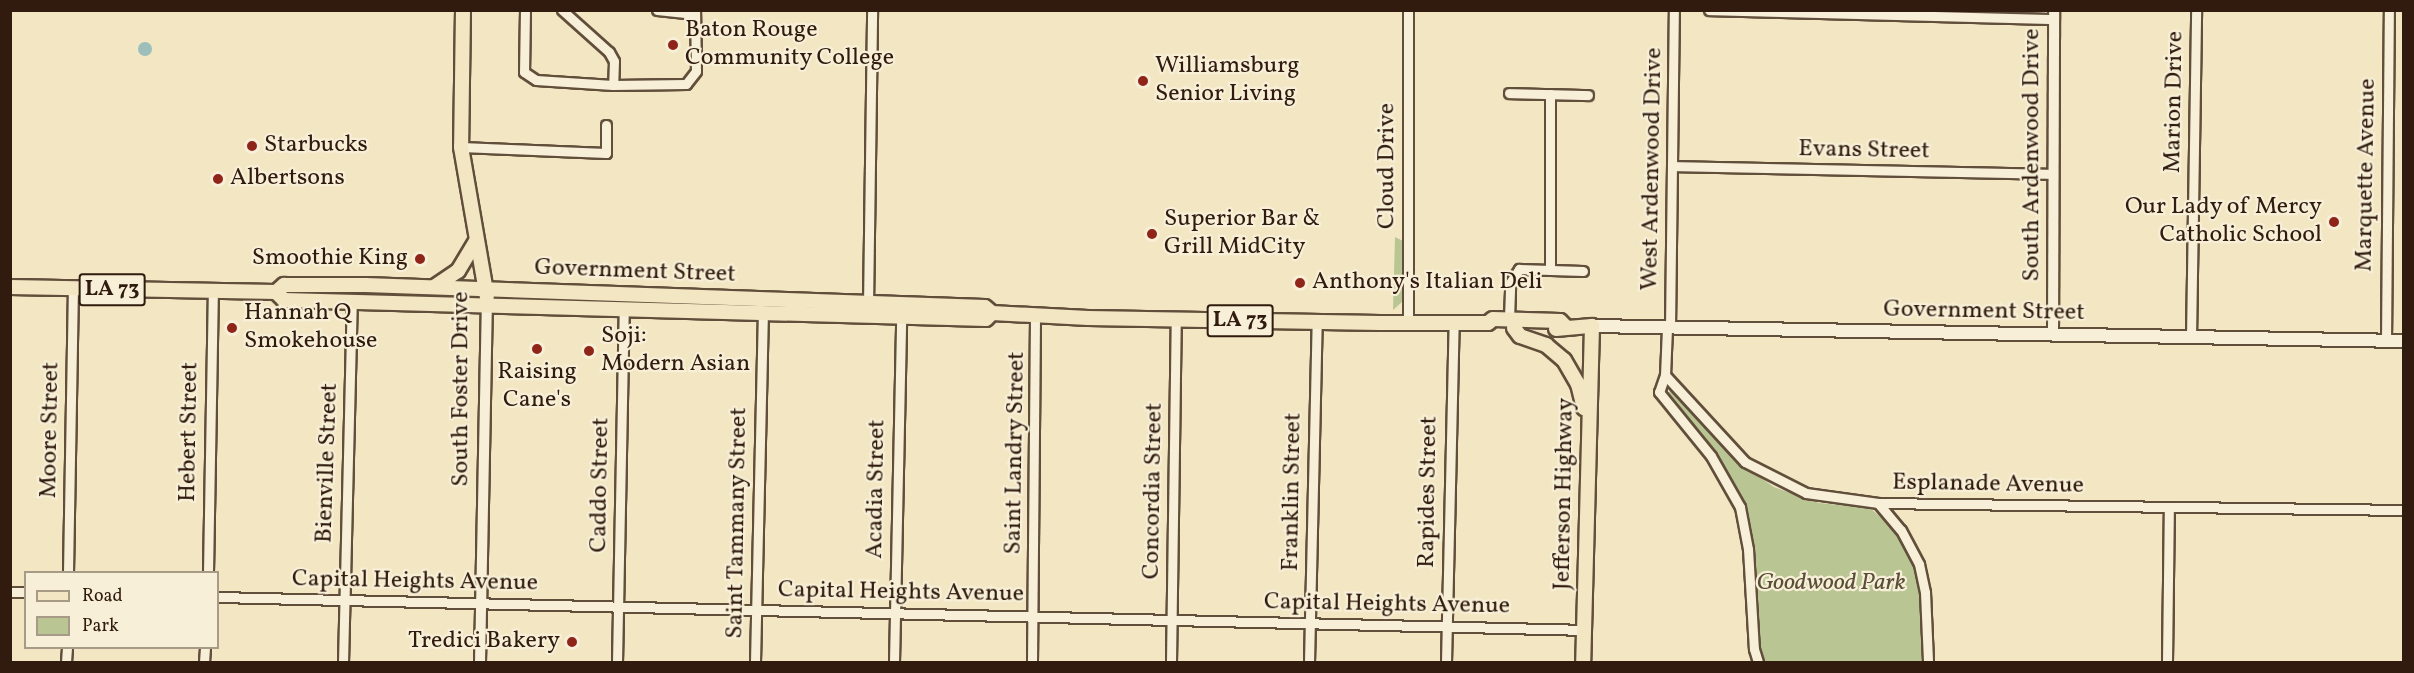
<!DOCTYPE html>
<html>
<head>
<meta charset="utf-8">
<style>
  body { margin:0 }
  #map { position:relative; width:2414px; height:673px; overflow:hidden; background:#f3e6c2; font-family:Vollkorn,serif }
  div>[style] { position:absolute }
  .green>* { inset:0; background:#bac594 }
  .water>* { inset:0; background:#9dbeba }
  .round { border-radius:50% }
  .roads { filter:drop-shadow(2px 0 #614e3b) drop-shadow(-2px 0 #614e3b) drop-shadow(0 2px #614e3b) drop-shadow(0 -2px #614e3b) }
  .minor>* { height:9px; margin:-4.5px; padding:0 4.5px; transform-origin:4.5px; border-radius:4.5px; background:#f7efd7 }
  .tertiary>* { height:10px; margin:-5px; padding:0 5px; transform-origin:5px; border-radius:5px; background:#f7efd7 }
  .secondary>* { height:12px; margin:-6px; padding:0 6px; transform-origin:6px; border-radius:6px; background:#f7efd7 }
  .primary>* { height:14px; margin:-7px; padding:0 7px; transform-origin:7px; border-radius:7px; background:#f3e6c2 }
  .dots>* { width:16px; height:16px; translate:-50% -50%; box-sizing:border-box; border:3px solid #f7efd7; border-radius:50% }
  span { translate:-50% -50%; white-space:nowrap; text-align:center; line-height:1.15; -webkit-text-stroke:4.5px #f7efd7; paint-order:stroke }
  .shield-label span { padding:2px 4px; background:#f7efd7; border:2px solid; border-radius:4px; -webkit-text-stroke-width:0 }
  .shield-label { font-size:22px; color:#301b0e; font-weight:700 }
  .poi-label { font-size:24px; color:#301b0e }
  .left { translate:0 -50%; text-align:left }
  .right { translate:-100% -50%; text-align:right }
  .street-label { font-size:24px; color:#301b0e }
  .park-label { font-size:24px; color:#594e36; font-style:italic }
  .frame { position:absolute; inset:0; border:12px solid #301b0e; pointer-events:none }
  .legend { position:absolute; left:24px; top:571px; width:195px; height:78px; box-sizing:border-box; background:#f7efd7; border:2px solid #a79a87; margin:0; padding:8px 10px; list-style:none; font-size:18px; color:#301b0e }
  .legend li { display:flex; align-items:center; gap:12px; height:30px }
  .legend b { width:30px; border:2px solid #a79a87 }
</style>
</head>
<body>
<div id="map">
  <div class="green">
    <div style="clip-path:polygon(1395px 237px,1403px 241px,1402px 302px,1393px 310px)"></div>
    <div style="clip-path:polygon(1672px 390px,1732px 458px,1774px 487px,1819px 503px,1870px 508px,1898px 532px,1913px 557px,1921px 591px,1924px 662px,1762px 662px,1745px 515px,1711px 452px,1666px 394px)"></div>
  </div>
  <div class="water">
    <div class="round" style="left:138px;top:42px;width:14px;height:14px"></div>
  </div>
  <div class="roads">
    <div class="minor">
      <div style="left:525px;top:10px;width:62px;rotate:90.9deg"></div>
      <div style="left:524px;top:72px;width:14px;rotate:34deg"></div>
      <div style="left:536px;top:80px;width:77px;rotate:3.7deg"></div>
      <div style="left:613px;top:85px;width:73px;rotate:-0.8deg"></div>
      <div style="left:686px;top:84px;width:16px;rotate:-52deg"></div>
      <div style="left:696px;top:71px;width:61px;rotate:-90.9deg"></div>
      <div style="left:562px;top:10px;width:63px;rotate:41.8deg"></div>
      <div style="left:609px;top:52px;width:10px;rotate:61deg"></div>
      <div style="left:614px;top:61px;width:24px;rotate:92deg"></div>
      <div style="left:657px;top:10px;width:38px;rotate:6deg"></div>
      <div style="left:1709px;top:10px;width:345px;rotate:1.5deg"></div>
      <div style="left:1509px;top:93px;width:79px;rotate:1.5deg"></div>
      <div style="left:461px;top:147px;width:145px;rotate:2.4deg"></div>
      <div style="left:606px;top:153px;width:28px;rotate:-90deg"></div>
      <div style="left:1673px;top:166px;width:380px;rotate:1.2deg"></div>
      <div style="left:1550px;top:270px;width:176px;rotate:-90deg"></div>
      <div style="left:868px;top:306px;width:296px;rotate:-89.2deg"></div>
      <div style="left:1509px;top:319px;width:36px;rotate:-88deg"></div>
      <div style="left:1510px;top:283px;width:17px;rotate:-57deg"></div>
      <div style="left:1519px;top:269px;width:64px;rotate:1.8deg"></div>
      <div style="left:1408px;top:321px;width:311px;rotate:-90deg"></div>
      <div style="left:1667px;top:328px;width:47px;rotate:92.4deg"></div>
      <div style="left:1665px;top:375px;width:118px;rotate:47.4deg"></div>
      <div style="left:1745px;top:462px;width:68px;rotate:26.9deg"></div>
      <div style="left:1806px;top:493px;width:73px;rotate:7.9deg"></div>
      <div style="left:1878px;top:503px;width:526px;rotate:0.76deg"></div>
      <div style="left:1670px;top:328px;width:318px;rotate:-89.3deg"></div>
      <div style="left:2191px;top:338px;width:328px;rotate:-89.1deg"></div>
      <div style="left:2386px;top:341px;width:331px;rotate:-89.5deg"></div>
      <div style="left:1665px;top:375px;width:18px;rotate:109deg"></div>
      <div style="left:1659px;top:392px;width:82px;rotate:50.9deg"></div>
      <div style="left:1711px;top:456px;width:59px;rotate:60.4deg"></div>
      <div style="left:1740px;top:507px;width:43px;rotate:79.2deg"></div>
      <div style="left:1748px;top:549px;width:100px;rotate:86.6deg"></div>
      <div style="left:1754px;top:649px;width:14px;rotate:73deg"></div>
      <div style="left:1878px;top:503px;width:35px;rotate:50deg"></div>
      <div style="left:1901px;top:530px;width:38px;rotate:62deg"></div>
      <div style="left:1919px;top:564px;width:29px;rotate:78deg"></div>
      <div style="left:1925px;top:592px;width:70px;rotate:87.5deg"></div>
      <div style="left:68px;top:572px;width:283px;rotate:-89deg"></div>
      <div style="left:208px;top:572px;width:280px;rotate:-89deg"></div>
      <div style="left:10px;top:592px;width:16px"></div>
      <div style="left:218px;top:597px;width:1366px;rotate:1.38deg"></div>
      <div style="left:66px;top:662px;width:14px;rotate:-86deg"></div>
      <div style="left:204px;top:662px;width:14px;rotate:-86deg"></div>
      <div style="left:343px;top:662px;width:360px;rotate:-88.6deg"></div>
      <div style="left:617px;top:662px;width:353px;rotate:-88.9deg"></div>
      <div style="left:755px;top:662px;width:350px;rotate:-88.7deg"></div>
      <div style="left:894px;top:662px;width:346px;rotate:-88.8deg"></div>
      <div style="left:1032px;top:662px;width:346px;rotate:-89.5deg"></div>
      <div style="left:1171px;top:662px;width:343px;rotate:-89.2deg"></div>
      <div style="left:1309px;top:662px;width:340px;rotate:-88.7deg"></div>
      <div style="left:1446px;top:662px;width:340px;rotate:-88.7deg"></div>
      <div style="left:2167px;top:662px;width:155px;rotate:-89.3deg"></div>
    </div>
    <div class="tertiary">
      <div style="left:2053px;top:335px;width:325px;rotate:-89.8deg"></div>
      <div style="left:480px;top:662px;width:357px;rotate:-88.9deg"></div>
    </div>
    <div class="secondary">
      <div style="left:1592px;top:326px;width:812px;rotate:1.06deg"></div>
    </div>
    <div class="primary">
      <div style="left:463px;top:10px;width:137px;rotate:90.8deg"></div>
      <div style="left:461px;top:147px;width:152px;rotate:80.2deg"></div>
      <div style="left:10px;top:287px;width:266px;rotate:1.1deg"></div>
      <div style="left:276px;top:292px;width:11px;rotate:-41deg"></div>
      <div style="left:284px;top:285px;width:81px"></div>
      <div style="left:365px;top:285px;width:620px;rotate:2.03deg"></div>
      <div style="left:985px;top:307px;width:9px;rotate:41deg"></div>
      <div style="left:992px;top:313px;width:96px;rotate:3deg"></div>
      <div style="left:1088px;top:318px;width:292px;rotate:1deg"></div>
      <div style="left:1380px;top:323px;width:108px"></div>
      <div style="left:1488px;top:323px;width:6px;rotate:-39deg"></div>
      <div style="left:1493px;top:319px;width:67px;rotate:1.7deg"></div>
      <div style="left:1560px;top:321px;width:7px;rotate:45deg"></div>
      <div style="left:434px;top:287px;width:29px;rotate:-34deg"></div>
      <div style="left:458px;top:271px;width:35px;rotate:-59deg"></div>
      <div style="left:276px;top:292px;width:11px;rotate:45deg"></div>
      <div style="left:284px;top:300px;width:702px;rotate:1.55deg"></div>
      <div style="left:986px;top:319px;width:8px;rotate:-45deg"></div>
      <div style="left:1514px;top:328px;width:10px;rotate:53deg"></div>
      <div style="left:1520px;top:336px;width:28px;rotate:19deg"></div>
      <div style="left:1546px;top:345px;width:23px;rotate:40deg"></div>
      <div style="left:1564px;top:360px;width:28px;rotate:60deg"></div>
      <div style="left:1578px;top:384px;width:25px;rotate:76deg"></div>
      <div style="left:1556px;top:329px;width:36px;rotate:-5deg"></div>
      <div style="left:1592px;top:326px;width:336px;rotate:91.5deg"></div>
    </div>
  </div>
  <div class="dots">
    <div style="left:673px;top:45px;background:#8f2418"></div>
    <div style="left:1143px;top:81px;background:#8f2418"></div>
    <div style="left:252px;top:146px;background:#8f2418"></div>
    <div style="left:218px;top:179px;background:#8f2418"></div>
    <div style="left:2334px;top:222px;background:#8f2418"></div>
    <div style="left:1152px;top:234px;background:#8f2418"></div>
    <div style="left:420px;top:259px;background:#8f2418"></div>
    <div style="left:1300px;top:283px;background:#8f2418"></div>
    <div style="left:232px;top:328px;background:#8f2418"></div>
    <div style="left:537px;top:349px;background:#8f2418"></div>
    <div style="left:589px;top:351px;background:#8f2418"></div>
    <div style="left:572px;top:642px;background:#8f2418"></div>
  </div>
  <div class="shield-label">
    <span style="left:112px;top:290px">LA 73</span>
    <span style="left:1240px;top:321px">LA 73</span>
  </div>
  <div class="poi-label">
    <span class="left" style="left:685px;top:45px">Baton Rouge<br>Community College</span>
    <span class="left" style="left:1155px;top:81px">Williamsburg<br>Senior Living</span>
    <span class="left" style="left:264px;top:146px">Starbucks</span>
    <span class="left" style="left:230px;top:179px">Albertsons</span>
    <span class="right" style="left:2322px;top:222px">Our Lady of Mercy<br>Catholic School</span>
    <span class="left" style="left:1164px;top:234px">Superior Bar &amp;<br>Grill MidCity</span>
    <span class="right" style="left:408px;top:259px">Smoothie King</span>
    <span class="left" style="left:1312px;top:283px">Anthony's Italian Deli</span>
    <span class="left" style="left:244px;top:328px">Hannah Q<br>Smokehouse</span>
    <span class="left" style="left:601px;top:351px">Soji:<br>Modern Asian</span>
    <span style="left:537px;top:387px">Raising<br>Cane's</span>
    <span class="right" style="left:560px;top:642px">Tredici Bakery</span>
  </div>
  <div class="street-label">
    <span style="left:2175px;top:102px;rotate:-89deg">Marion Drive</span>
    <span style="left:1864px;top:151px;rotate:1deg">Evans Street</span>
    <span style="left:2033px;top:155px;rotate:-90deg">South Ardenwood Drive</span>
    <span style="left:1388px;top:166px;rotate:-90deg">Cloud Drive</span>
    <span style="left:1653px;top:169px;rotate:-89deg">West Ardenwood Drive</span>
    <span style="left:2367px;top:175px;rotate:-89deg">Marquette Avenue</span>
    <span style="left:635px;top:272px;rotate:2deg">Government Street</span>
    <span style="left:1984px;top:312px;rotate:1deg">Government Street</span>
    <span style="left:462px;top:389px;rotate:-90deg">South Foster Drive</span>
    <span style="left:51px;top:430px;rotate:-89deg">Moore Street</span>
    <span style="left:190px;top:432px;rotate:-89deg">Hebert Street</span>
    <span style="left:1016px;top:453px;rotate:-89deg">Saint Landry Street</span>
    <span style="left:328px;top:463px;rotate:-88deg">Bienville Street</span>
    <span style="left:601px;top:485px;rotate:-89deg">Caddo Street</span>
    <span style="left:1988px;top:485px;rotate:1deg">Esplanade Avenue</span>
    <span style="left:877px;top:489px;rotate:-89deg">Acadia Street</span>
    <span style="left:1154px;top:491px;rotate:-89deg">Concordia Street</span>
    <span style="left:1293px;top:492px;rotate:-89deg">Franklin Street</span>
    <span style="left:1429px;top:492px;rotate:-89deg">Rapides Street</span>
    <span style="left:1565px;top:494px;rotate:-89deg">Jefferson Highway</span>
    <span style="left:738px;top:523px;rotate:-89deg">Saint Tammany Street</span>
    <span style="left:415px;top:582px;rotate:1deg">Capital Heights Avenue</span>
    <span style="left:901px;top:593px;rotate:1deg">Capital Heights Avenue</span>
    <span style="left:1387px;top:605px;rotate:1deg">Capital Heights Avenue</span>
  </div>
  <div class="park-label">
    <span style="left:1831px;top:584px">Goodwood Park</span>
  </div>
  <div class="frame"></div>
  <ul class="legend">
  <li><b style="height:8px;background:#f3e6c2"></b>Road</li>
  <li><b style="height:16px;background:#bac594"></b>Park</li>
  </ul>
</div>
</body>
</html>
